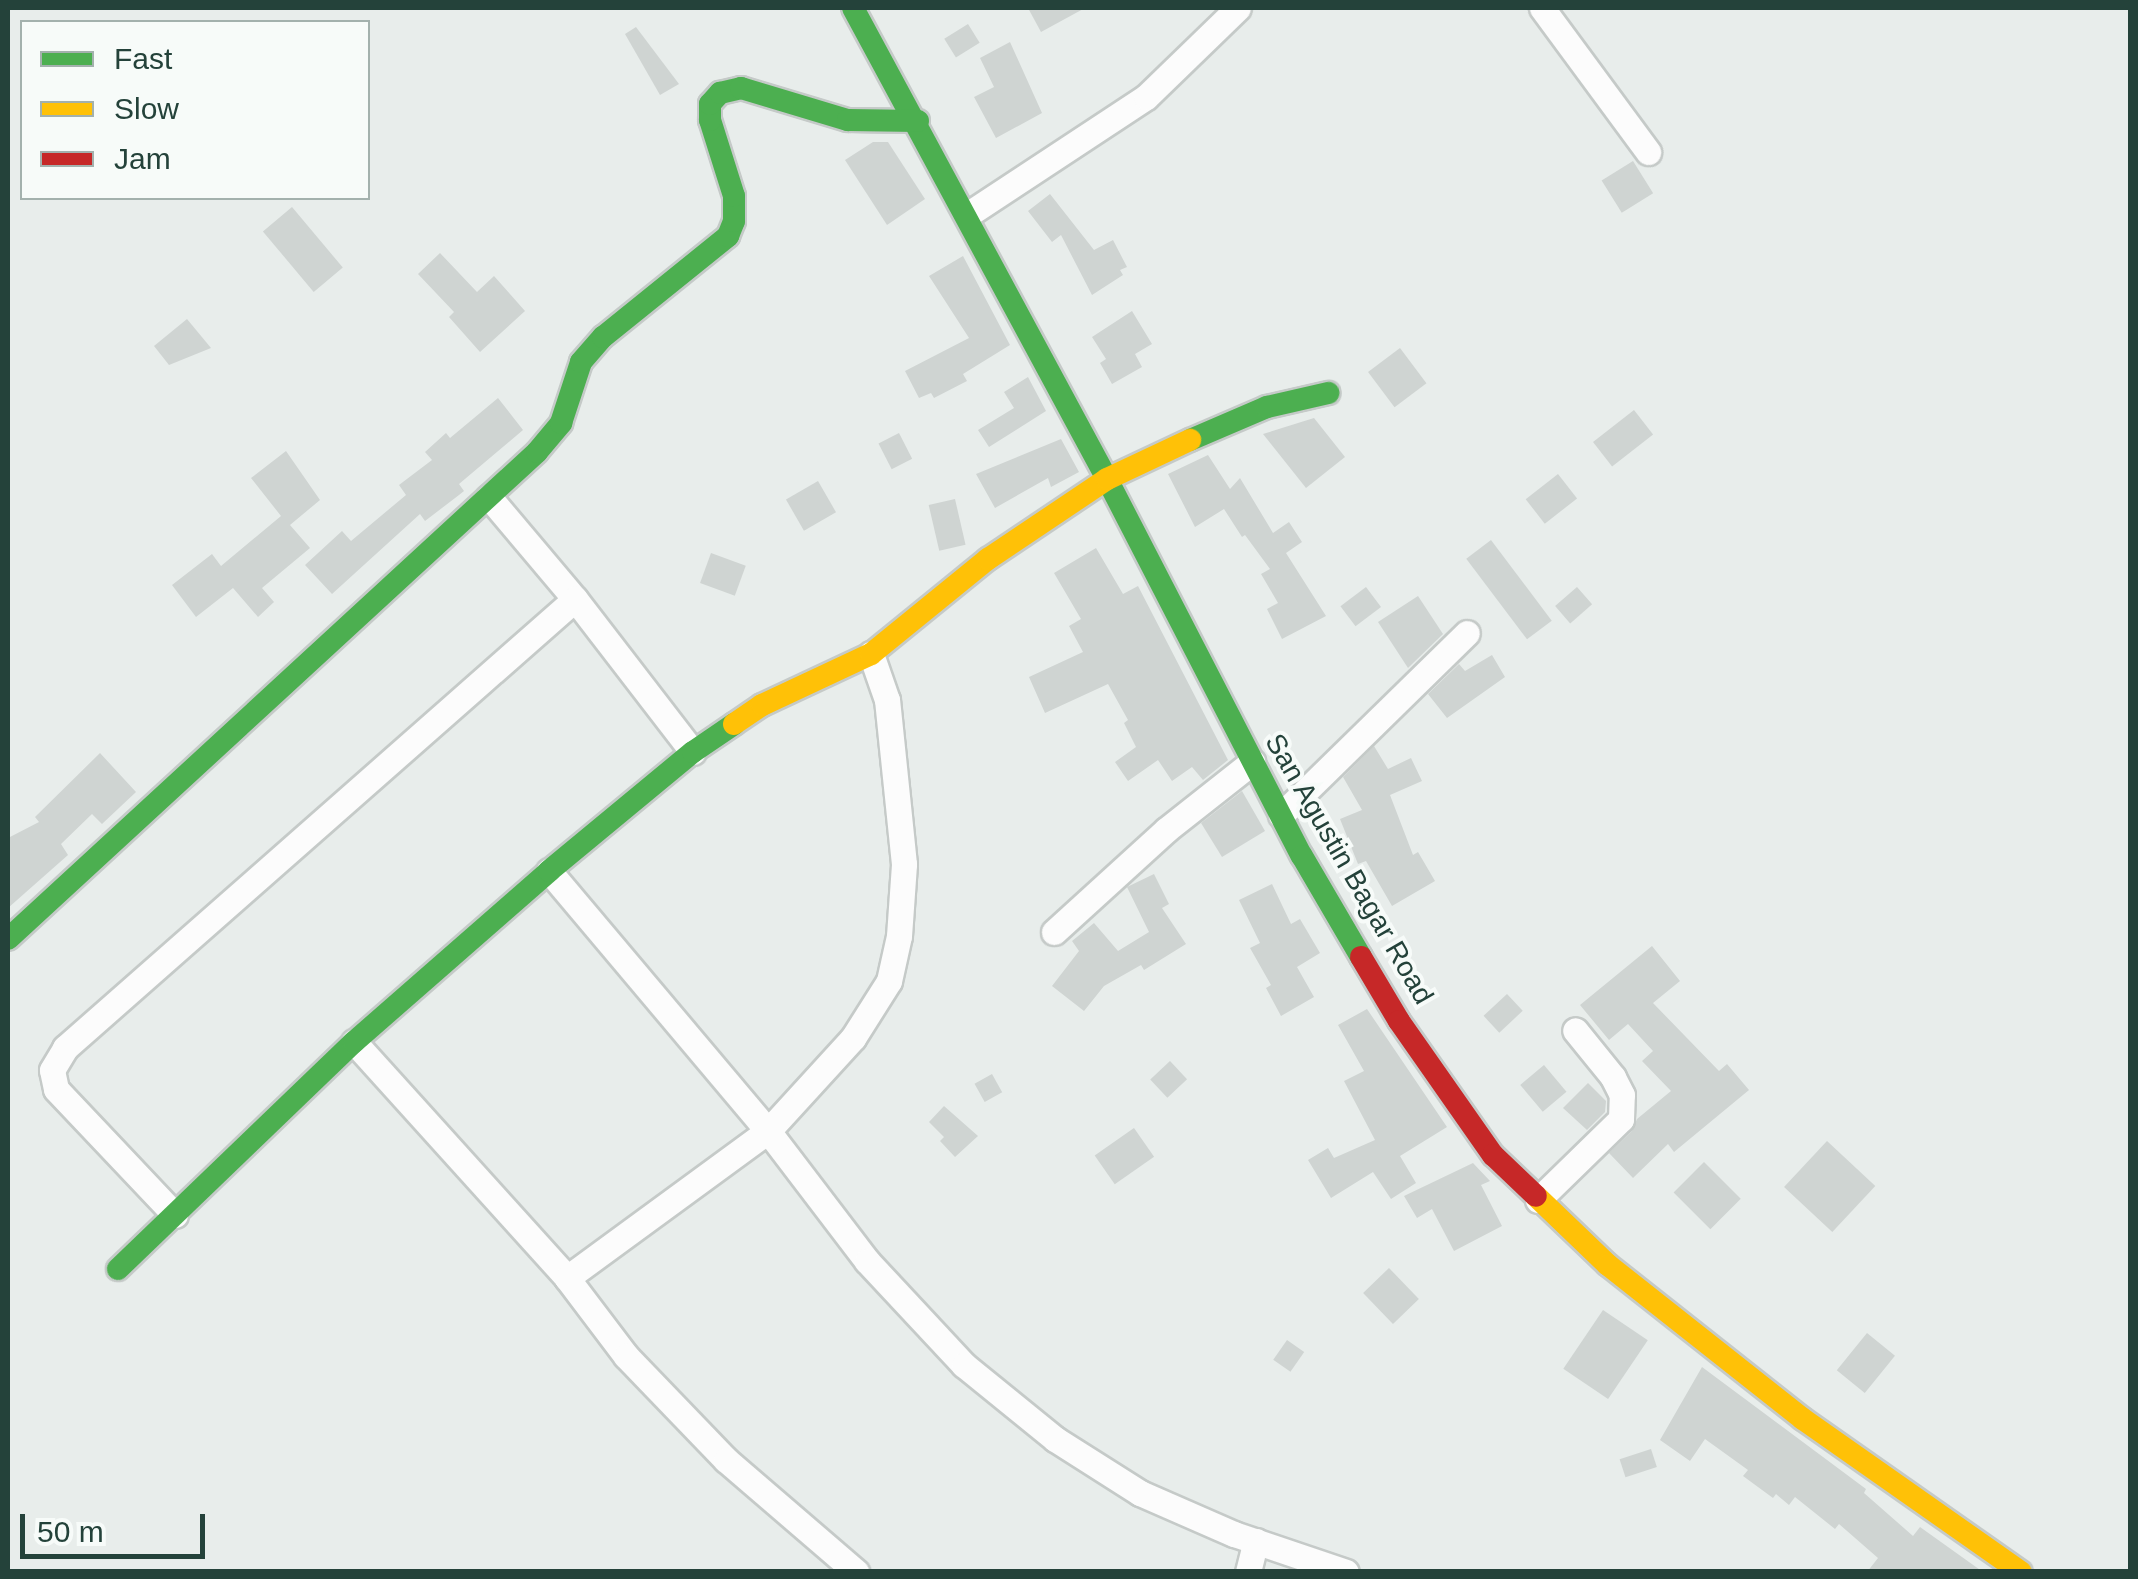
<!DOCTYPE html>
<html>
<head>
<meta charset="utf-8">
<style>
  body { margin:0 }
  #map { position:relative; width:2138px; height:1579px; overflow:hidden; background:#e8edeb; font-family:Arial,sans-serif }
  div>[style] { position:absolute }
  .building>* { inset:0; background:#cfd4d2; transform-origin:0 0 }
  .roads { filter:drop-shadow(2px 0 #c5cac8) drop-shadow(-2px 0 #c5cac8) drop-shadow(0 2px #c5cac8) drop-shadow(0 -2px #c5cac8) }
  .street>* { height:25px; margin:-12.5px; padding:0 12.5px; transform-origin:12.5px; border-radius:12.5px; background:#fcfcfc }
  .fast>* { height:22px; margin:-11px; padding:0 11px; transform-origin:11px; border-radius:11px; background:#4caf50 }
  .slow>* { height:22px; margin:-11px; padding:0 11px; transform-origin:11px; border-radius:11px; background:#ffc107 }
  .jam>* { height:22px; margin:-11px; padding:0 11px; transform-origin:11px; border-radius:11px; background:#c62828 }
  span { translate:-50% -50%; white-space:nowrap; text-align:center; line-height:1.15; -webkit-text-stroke:8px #f7fbf9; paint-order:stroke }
  .street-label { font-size:28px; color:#24423a }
  .frame { position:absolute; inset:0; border:10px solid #24423a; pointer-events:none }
  .legend { position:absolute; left:20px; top:20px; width:350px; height:180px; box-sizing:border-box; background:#f7fbf9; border:2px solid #a3b1ad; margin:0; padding:12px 18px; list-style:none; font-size:30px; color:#24423a }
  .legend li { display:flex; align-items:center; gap:20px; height:50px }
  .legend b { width:50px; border:2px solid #a3b1ad }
  .scale { position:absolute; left:20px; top:1514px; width:185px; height:45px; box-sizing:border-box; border:5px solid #24423a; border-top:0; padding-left:12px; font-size:30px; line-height:35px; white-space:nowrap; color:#24423a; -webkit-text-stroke:8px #f7fbf9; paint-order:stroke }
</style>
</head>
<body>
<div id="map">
  <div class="building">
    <div style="clip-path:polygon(1028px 8px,1085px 8px,1041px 32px)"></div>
    <div style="left:968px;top:24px;width:22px;height:28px;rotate:58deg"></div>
    <div style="clip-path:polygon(636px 27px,679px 84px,660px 95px,625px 34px)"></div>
    <div style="clip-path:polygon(1010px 42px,1042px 113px,996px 138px,974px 97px,994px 87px,980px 58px)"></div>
    <div style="clip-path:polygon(873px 142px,888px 142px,925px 199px,887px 225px,845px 160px)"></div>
    <div style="left:1633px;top:161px;width:38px;height:37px;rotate:58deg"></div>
    <div style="clip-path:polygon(1050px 194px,1094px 250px,1113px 240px,1127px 267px,1120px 270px,1123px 275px,1092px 295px,1061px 235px,1052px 242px,1028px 211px)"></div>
    <div style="left:292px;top:207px;width:79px;height:38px;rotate:50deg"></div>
    <div style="clip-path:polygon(440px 253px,477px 292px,494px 276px,525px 311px,480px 352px,449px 317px,454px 312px,418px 274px)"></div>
    <div style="clip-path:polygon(963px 256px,1010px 345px,963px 374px,967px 381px,934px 398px,931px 393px,919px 398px,905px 371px,969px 338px,929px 276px)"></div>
    <div style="clip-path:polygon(1132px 311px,1152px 344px,1135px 354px,1142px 367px,1112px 384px,1100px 363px,1106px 359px,1092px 337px)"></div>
    <div style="clip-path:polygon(187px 319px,211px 348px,169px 365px,154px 346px)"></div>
    <div style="left:1400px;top:348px;width:44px;height:40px;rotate:53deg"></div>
    <div style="clip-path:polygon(1028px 377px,1046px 411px,989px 447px,978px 430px,1014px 408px,1004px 392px)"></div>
    <div style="clip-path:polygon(498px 398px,523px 430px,459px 484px,464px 491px,459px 495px,425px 521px,420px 514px,332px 594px,305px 565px,342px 531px,351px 541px,406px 495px,399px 485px,432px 460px,425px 452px,446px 433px,450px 438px)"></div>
    <div style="left:1634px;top:410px;width:31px;height:52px;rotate:52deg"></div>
    <div style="clip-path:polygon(1314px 418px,1345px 457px,1306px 488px,1263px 434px)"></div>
    <div style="left:899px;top:433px;width:29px;height:23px;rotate:63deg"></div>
    <div style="clip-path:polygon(1061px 439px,1079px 472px,1051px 487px,1048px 478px,995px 508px,976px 474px)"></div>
    <div style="clip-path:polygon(286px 451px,320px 500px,290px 525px,310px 548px,262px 588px,274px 602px,258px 617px,233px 588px,196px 617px,172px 585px,212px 554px,221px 566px,281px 516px,251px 478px)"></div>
    <div style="clip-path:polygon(1208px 455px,1230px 489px,1240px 478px,1273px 533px,1289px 522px,1302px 542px,1286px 553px,1326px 616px,1282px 639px,1267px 609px,1278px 603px,1261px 574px,1270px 569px,1245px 535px,1242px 537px,1224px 509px,1195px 527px,1168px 474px)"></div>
    <div style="left:1558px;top:474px;width:31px;height:41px;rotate:52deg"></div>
    <div style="left:818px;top:481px;width:36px;height:37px;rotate:60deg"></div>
    <div style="left:955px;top:499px;width:47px;height:27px;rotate:77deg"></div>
    <div style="left:1491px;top:540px;width:101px;height:31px;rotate:53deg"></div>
    <div style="clip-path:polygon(1096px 548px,1123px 594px,1138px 586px,1228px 760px,1203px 780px,1192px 767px,1172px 781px,1158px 760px,1128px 781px,1115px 762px,1136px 747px,1124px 723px,1128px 720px,1108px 684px,1045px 713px,1029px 677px,1083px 652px,1069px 626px,1081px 619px,1054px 573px)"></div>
    <div style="left:711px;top:553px;width:37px;height:32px;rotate:20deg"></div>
    <div style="left:1366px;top:587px;width:25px;height:32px;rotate:53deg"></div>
    <div style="left:1577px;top:587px;width:23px;height:29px;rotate:49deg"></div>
    <div style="clip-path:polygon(1418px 596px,1443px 634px,1408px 668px,1378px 622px)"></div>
    <div style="clip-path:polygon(1492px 655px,1505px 677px,1447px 718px,1428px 694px,1459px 664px,1465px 671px)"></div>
    <div style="clip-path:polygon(1374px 746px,1388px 769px,1411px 758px,1422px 781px,1390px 795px,1413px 855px,1418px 852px,1435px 881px,1392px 906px,1366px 861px,1358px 864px,1340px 819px,1362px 810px,1343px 777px)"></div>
    <div style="clip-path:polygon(100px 753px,136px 792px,102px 824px,92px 814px,61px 844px,68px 855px,8px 908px,8px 838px,39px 822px,35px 817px)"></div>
    <div style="clip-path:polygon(1242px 791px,1265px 831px,1222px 857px,1201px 823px)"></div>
    <div style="clip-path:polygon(1154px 874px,1169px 904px,1162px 908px,1186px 944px,1144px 970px,1141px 965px,1104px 986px,1084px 1011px,1052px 986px,1079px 951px,1072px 941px,1094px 923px,1118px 951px,1149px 932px,1127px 887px)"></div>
    <div style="clip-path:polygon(1272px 884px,1291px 924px,1300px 919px,1320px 953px,1297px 967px,1314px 997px,1281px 1016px,1266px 988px,1271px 985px,1250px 948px,1260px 943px,1239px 900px)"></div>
    <div style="clip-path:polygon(1652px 946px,1680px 981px,1653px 1003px,1719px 1071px,1727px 1064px,1749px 1090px,1674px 1152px,1668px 1144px,1633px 1178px,1609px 1153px,1632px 1131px,1637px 1119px,1671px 1091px,1642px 1061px,1653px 1051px,1628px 1024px,1609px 1040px,1580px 1005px)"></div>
    <div style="left:1507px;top:994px;width:23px;height:32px;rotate:47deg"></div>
    <div style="clip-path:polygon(1367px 1009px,1447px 1127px,1400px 1156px,1416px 1183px,1391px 1199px,1373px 1172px,1331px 1198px,1308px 1160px,1328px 1148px,1334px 1158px,1375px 1140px,1344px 1081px,1364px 1071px,1338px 1025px)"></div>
    <div style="left:1170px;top:1061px;width:25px;height:27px;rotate:47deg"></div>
    <div style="left:1544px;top:1065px;width:35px;height:31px;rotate:50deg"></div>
    <div style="left:992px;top:1074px;width:21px;height:20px;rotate:61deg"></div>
    <div style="clip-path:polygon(1588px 1083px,1606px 1101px,1605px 1112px,1587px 1130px,1563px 1108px)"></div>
    <div style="clip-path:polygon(944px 1106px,978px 1136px,955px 1157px,940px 1141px,944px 1137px,929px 1122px)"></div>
    <div style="left:1134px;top:1128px;width:35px;height:48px;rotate:55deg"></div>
    <div style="left:1827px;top:1141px;width:66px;height:63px;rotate:43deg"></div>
    <div style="left:1704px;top:1162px;width:52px;height:43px;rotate:45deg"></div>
    <div style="clip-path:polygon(1473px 1163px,1490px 1181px,1481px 1185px,1502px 1226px,1454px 1251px,1432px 1209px,1417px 1218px,1404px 1196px)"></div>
    <div style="left:1389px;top:1268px;width:43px;height:36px;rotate:46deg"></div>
    <div style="left:1603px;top:1310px;width:54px;height:71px;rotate:34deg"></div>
    <div style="left:1867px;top:1333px;width:36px;height:48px;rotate:39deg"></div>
    <div style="left:1287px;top:1340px;width:21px;height:24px;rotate:35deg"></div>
    <div style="clip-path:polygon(1702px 1367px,1866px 1489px,1864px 1493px,1913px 1536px,1920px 1527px,1983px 1572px,1867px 1572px,1878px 1558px,1839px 1524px,1835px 1529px,1795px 1497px,1789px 1505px,1776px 1494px,1773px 1498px,1743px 1476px,1748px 1470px,1705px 1439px,1690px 1461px,1660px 1440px)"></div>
    <div style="left:1651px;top:1449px;width:19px;height:33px;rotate:72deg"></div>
  </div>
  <div class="roads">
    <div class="street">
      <div style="left:1542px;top:8px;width:179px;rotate:53.6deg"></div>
      <div style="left:967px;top:215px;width:214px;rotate:-33.4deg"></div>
      <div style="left:1146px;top:97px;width:128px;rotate:-44.1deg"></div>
      <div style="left:489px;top:497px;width:133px;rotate:49.9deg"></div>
      <div style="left:575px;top:599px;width:193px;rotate:52.4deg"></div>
      <div style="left:1281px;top:815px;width:260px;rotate:-44.4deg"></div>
      <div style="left:549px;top:871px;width:340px;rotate:49.9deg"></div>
      <div style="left:768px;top:1131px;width:163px;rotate:52.7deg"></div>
      <div style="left:867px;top:1261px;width:142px;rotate:47deg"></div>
      <div style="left:964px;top:1365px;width:117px;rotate:39.1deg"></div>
      <div style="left:1055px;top:1439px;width:101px;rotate:32.4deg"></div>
      <div style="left:1140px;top:1493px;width:103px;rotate:23.6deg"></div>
      <div style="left:1234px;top:1534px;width:118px;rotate:18.7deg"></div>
      <div style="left:1054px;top:932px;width:151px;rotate:-42.3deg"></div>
      <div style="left:1166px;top:830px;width:110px;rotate:-38.3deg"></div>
      <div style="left:354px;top:1042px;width:318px;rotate:47.9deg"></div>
      <div style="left:567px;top:1278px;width:98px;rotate:52.9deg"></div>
      <div style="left:626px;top:1356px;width:144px;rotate:46.1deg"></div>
      <div style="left:726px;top:1460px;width:172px;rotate:40.7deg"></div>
      <div style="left:1538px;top:1200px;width:116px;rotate:-44.3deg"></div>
      <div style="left:1621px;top:1119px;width:24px;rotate:-88deg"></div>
      <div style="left:1622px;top:1095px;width:20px;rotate:-117deg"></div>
      <div style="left:1613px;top:1077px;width:60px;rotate:-129deg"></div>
      <div style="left:175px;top:1215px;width:173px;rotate:-133.4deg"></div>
      <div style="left:56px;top:1089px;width:19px;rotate:-102deg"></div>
      <div style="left:52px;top:1070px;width:26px;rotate:-59deg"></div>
      <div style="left:65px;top:1048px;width:679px;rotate:-41.36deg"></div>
      <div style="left:567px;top:1278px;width:249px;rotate:-36.2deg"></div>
      <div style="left:768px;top:1131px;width:126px;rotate:-47.6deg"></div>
      <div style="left:853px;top:1038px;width:67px;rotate:-57.7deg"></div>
      <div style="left:889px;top:981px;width:46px;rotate:-77.5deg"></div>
      <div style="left:899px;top:936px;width:72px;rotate:-86deg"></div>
      <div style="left:904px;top:864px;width:165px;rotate:-95.9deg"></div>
      <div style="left:887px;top:700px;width:49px;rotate:-109.2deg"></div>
      <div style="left:1248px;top:1572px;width:32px;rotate:-76deg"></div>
    </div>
    <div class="fast">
      <div style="left:853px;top:8px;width:535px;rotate:61.66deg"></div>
      <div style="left:1107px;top:479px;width:424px;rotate:62.7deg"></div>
      <div style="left:1302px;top:856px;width:117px;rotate:59.7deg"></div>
      <div style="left:1190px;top:440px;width:84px;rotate:-23.2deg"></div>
      <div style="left:1267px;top:407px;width:63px;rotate:-12.9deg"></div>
      <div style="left:8px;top:939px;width:719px;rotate:-42.63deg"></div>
      <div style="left:537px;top:452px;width:38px;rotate:-50deg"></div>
      <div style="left:561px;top:423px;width:64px;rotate:-71.8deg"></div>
      <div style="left:581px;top:362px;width:33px;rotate:-49deg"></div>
      <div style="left:603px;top:337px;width:161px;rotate:-38.9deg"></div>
      <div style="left:728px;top:236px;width:16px;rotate:-68deg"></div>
      <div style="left:734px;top:221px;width:25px;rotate:-90deg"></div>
      <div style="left:734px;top:196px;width:80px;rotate:-107.5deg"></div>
      <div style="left:710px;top:120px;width:16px;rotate:-90deg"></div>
      <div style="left:710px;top:104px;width:15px;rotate:-48deg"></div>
      <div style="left:720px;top:93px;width:22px;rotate:-13deg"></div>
      <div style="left:741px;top:88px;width:112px;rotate:16.7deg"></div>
      <div style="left:848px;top:120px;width:70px;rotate:0.8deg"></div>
      <div style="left:118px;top:1269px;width:327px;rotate:-43.9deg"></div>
      <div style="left:354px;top:1042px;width:259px;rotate:-41.2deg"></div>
      <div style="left:549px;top:871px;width:187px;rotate:-39.6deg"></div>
      <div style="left:693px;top:752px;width:50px;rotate:-34.3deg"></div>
    </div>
    <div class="slow">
      <div style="left:734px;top:724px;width:34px;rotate:-34deg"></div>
      <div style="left:762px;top:705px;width:120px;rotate:-25.1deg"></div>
      <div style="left:871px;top:654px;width:151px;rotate:-39.1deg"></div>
      <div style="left:988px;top:559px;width:143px;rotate:-33.9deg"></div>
      <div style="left:1107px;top:479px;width:92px;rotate:-25.2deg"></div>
      <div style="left:1536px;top:1196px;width:100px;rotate:43.8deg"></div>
      <div style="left:1608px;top:1265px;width:248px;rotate:38.3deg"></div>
      <div style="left:1803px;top:1419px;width:266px;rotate:35.1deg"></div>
    </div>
    <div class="jam">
      <div style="left:1361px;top:957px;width:74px;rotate:59.3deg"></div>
      <div style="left:1399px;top:1021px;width:164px;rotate:55deg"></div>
      <div style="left:1493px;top:1155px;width:59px;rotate:43.6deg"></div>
    </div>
  </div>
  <div class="street-label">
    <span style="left:1349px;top:869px;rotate:60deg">San Agustin Bagar Road</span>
  </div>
  <div class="frame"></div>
  <ul class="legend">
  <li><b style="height:12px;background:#4caf50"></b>Fast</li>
  <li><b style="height:12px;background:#ffc107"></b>Slow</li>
  <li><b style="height:12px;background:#c62828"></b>Jam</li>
  </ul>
  <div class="scale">50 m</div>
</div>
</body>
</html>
